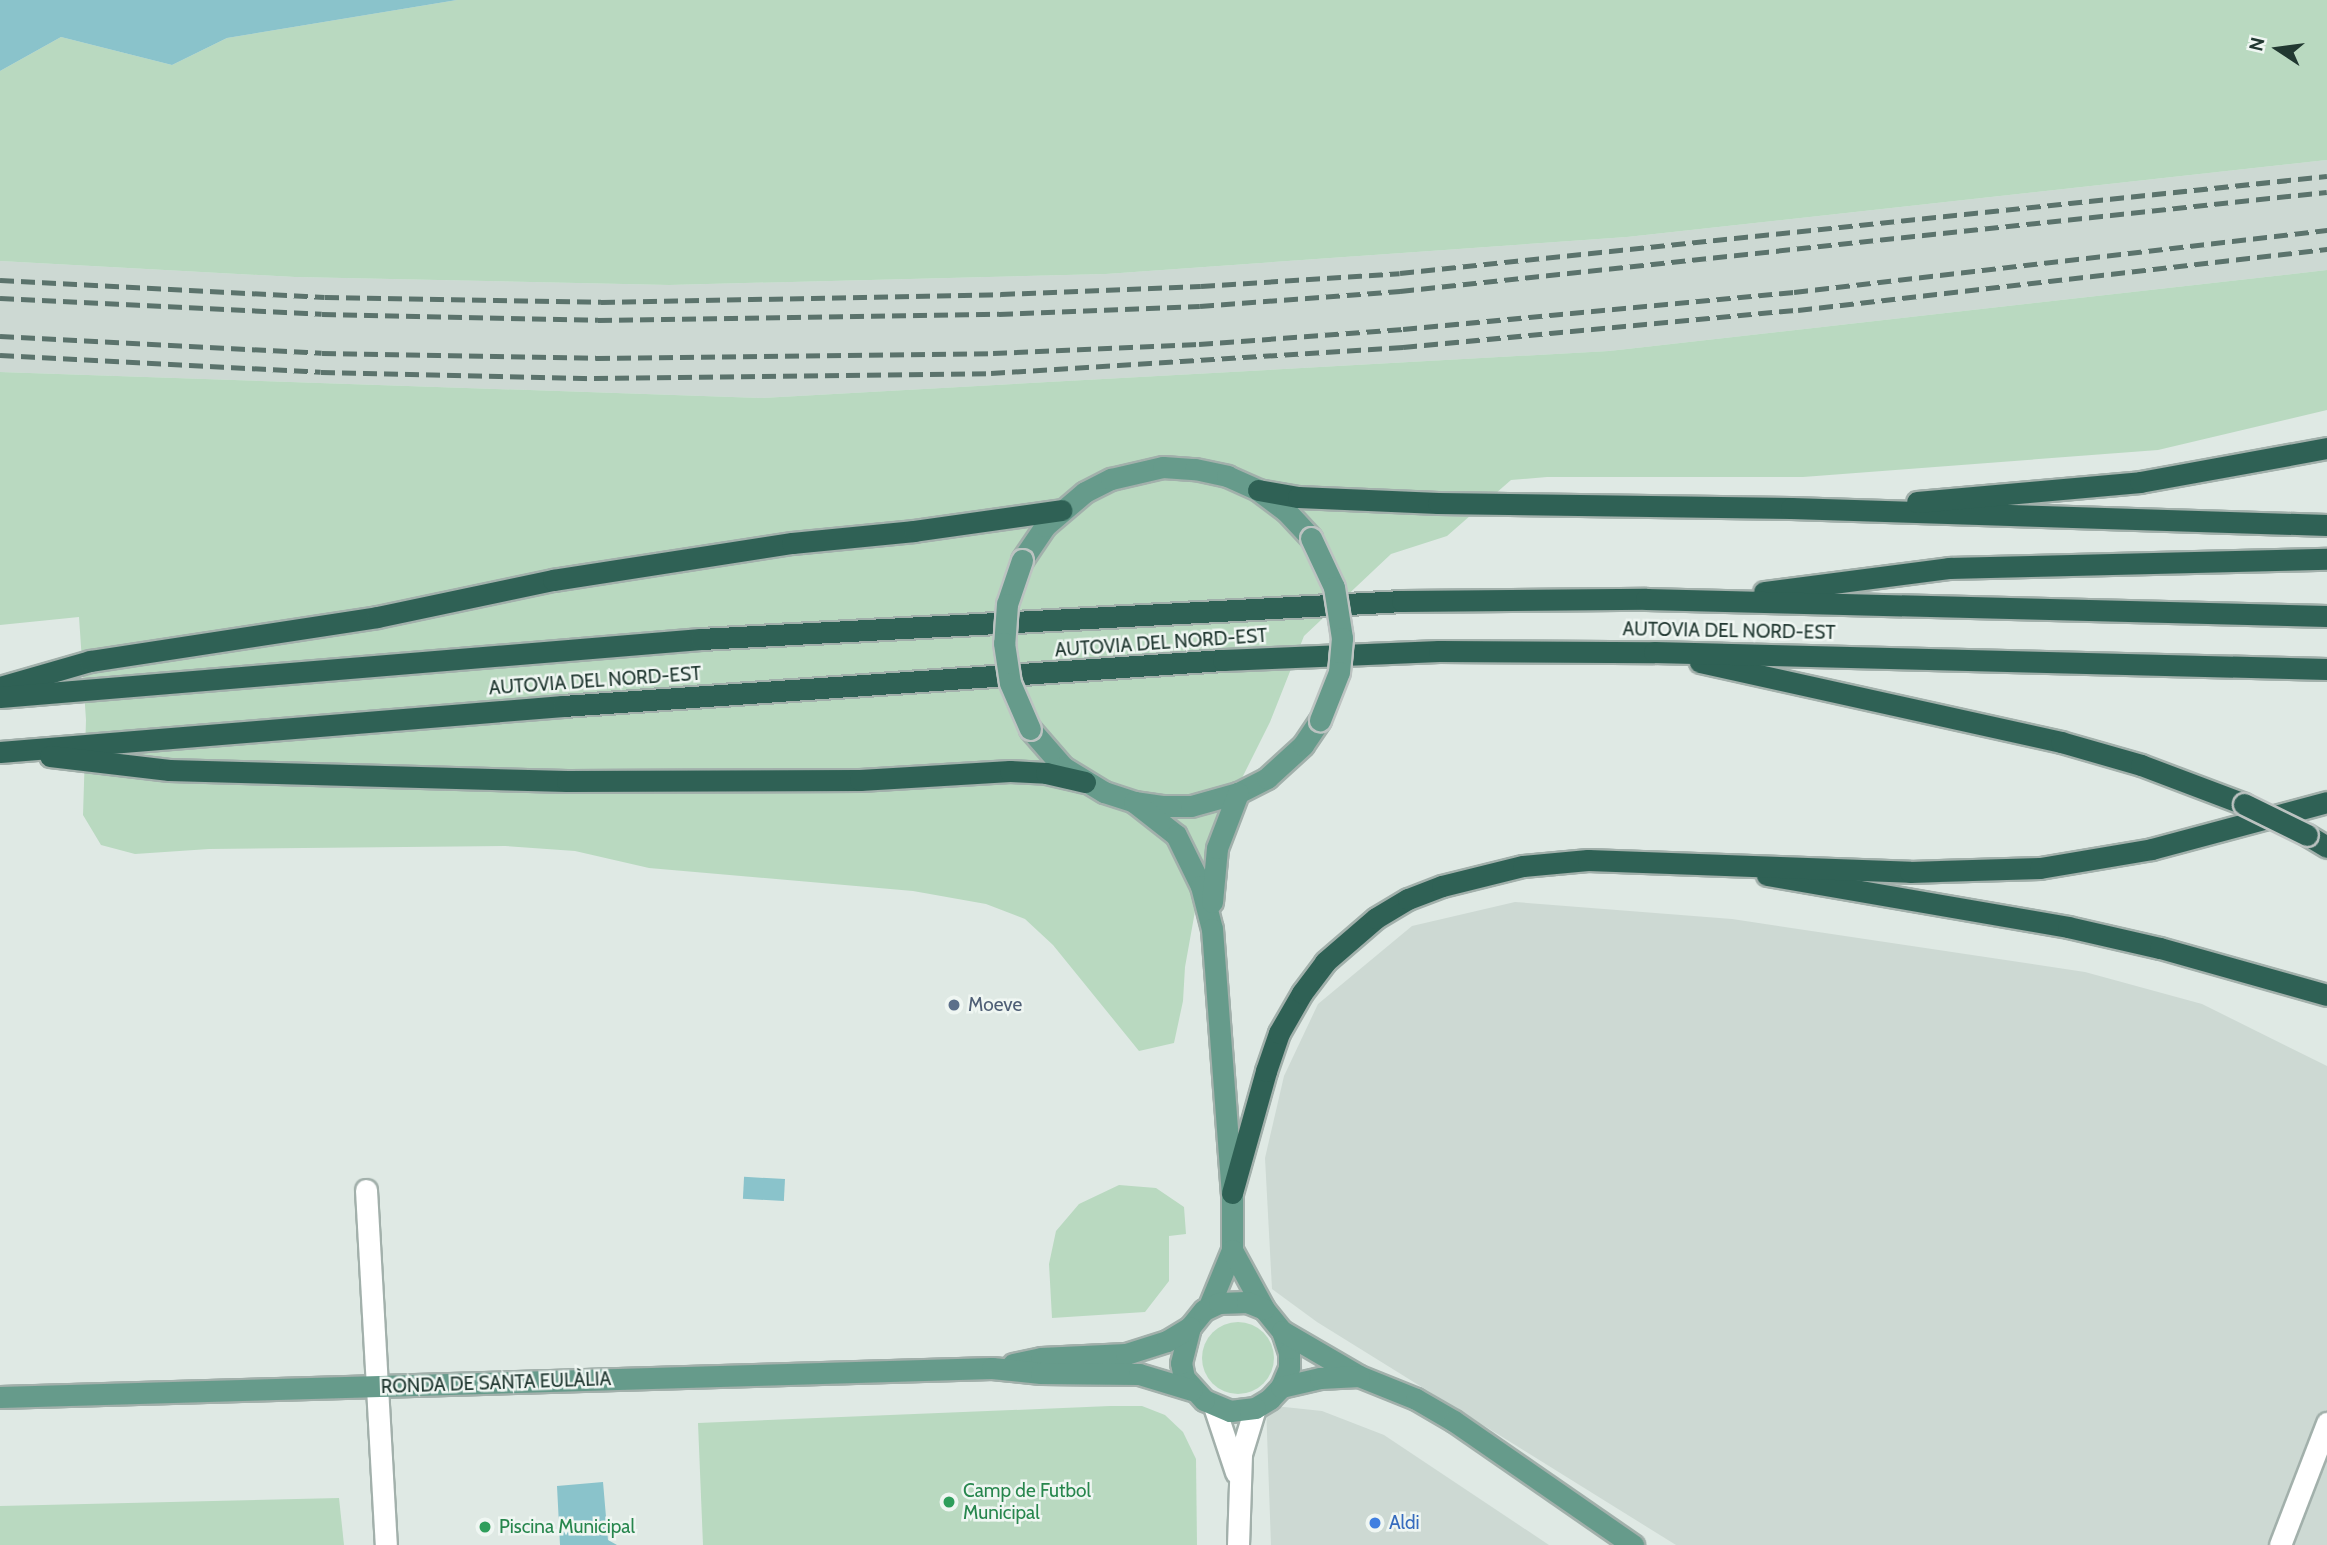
<!DOCTYPE html>
<html>
<head>
<meta charset="utf-8">
<style>
  body { margin:0 }
  #map { position:relative; width:2327px; height:1545px; overflow:hidden; background:#dfe9e4; font-family:Cabin,sans-serif }
  div>[style] { position:absolute }
  .built>* { inset:0; background:#cdd9d3 }
  .green>* { inset:0; background:#b9d9c0 }
  .round { border-radius:50% }
  .water>* { inset:0; background:#8ac3cb; transform-origin:0 0 }
  .roads { filter:drop-shadow(2px 0 #a2b0ab) drop-shadow(-2px 0 #a2b0ab) drop-shadow(0 2px #a2b0ab) drop-shadow(0 -2px #a2b0ab) }
  .minor>* { height:21px; margin:-10.5px; padding:0 10.5px; transform-origin:10.5px; border-radius:10.5px; background:#fff }
  .major>* { height:21px; margin:-10.5px; padding:0 10.5px; transform-origin:10.5px; border-radius:10.5px; background:#669b8b }
  .highway>* { height:21px; margin:-10.5px; padding:0 10.5px; transform-origin:10.5px; border-radius:10.5px; background:#2f6155 }
  .rail>* { height:5px; margin-top:-2.5px; transform-origin:0; background:repeating-linear-gradient(90deg,#5b736c 0 14px,transparent 0 21px) }
  .bridges { filter:drop-shadow(2px 0 #bcc3c1) drop-shadow(-2px 0 #bcc3c1) drop-shadow(0 2px #bcc3c1) drop-shadow(0 -2px #bcc3c1) }
  .major-bridge>* { height:21px; margin:-10.5px; padding:0 10.5px; transform-origin:10.5px; border-radius:10.5px; background:#669b8b }
  .highway-bridge>* { height:21px; margin:-10.5px; padding:0 10.5px; transform-origin:10.5px; border-radius:10.5px; background:#2f6155 }
  .dots>* { width:19px; height:19px; translate:-50% -50%; box-sizing:border-box; border:4px solid #eff6f2; border-radius:50% }
  span { translate:-50% -50%; white-space:nowrap; text-align:center; line-height:1.15; -webkit-text-stroke:5px #eff6f2; paint-order:stroke }
  .street-label { font-size:19px; color:#213831 }
  .service-label { font-size:19px; color:#4e5e75 }
  .left { translate:0 -50%; text-align:left }
  .leisure-label { font-size:19px; color:#27864d }
  .shop-label { font-size:19px; color:#366cbe }
  .north { position:absolute; left:2243px; top:14px; width:70px; height:70px; -webkit-text-stroke:5px #eff6f2; paint-order:stroke; rotate:283deg; font-size:19px; font-weight:700; line-height:28px; text-align:center; color:#213831 }
  .north::after { content:''; display:block; margin:auto; width:24px; height:32px; background:#213831; clip-path:polygon(50% 0,100% 100%,50% 72%,0 100%) }
</style>
</head>
<body>
<div id="map">
  <div class="built">
    <div style="clip-path:polygon(2327px 160px,2327px 270px,1609px 351px,761px 398px,0 372px,0 261px,295px 277px,669px 285px,1106px 274px,1627px 237px)"></div>
    <div style="clip-path:polygon(1515px 902px,1732px 919px,2085px 972px,2202px 1004px,2327px 1066px,2327px 1545px,1676px 1545px,1317px 1322px,1272px 1289px,1265px 1158px,1284px 1076px,1318px 1004px,1412px 926px)"></div>
    <div style="clip-path:polygon(1266px 1405px,1322px 1411px,1384px 1435px,1549px 1545px,1271px 1545px)"></div>
  </div>
  <div class="green">
    <div style="clip-path:polygon(457px 0,2327px 0,2327px 160px,1627px 237px,1106px 274px,669px 285px,295px 277px,0 261px,0 71px,61px 37px,172px 65px,227px 38px)"></div>
    <div style="clip-path:polygon(2327px 270px,2327px 410px,2158px 450px,1803px 477px,1547px 477px,1511px 480px,1447px 536px,1391px 554px,1304px 636px,1270px 722px,1206px 850px,1185px 967px,1183px 1001px,1174px 1043px,1139px 1051px,1053px 945px,1025px 919px,986px 904px,913px 891px,649px 868px,575px 851px,505px 846px,209px 849px,135px 854px,101px 845px,83px 815px,86px 720px,79px 617px,0 625px,0 372px,761px 398px,1609px 351px)"></div>
    <div style="clip-path:polygon(1119px 1185px,1156px 1188px,1184px 1207px,1186px 1234px,1169px 1236px,1169px 1281px,1145px 1312px,1052px 1318px,1049px 1264px,1056px 1231px,1079px 1204px)"></div>
    <div class="round" style="left:1202px;top:1322px;width:72px;height:72px"></div>
    <div style="clip-path:polygon(1110px 1406px,1142px 1406px,1165px 1415px,1183px 1432px,1196px 1459px,1197px 1545px,703px 1545px,698px 1423px)"></div>
    <div style="clip-path:polygon(339px 1498px,344px 1545px,0 1545px,0 1506px)"></div>
  </div>
  <div class="water">
    <div style="clip-path:polygon(0 0,457px 0,227px 38px,172px 65px,61px 37px,0 71px)"></div>
    <div style="left:785px;top:1179px;width:22px;height:41px;rotate:93deg"></div>
    <div style="clip-path:polygon(603px 1482px,608px 1540px,617px 1545px,560px 1545px,557px 1486px)"></div>
  </div>
  <div class="roads">
    <div class="minor">
      <div style="left:366px;top:1190px;width:356px;rotate:86.8deg"></div>
      <div style="left:1214px;top:1406px;width:70px;rotate:71.6deg"></div>
      <div style="left:1238px;top:1545px;width:91px;rotate:-88.1deg"></div>
      <div style="left:1241px;top:1454px;width:48px;rotate:-73.1deg"></div>
      <div style="left:2280px;top:1545px;width:131px;rotate:-68.9deg"></div>
    </div>
    <div class="major">
      <div style="left:1022px;top:560px;width:41px;rotate:-55.9deg"></div>
      <div style="left:1045px;top:526px;width:52px;rotate:-40.4deg"></div>
      <div style="left:1085px;top:492px;width:29px;rotate:-27deg"></div>
      <div style="left:1111px;top:479px;width:53px;rotate:-13deg"></div>
      <div style="left:1163px;top:467px;width:32px;rotate:4deg"></div>
      <div style="left:1195px;top:469px;width:33px;rotate:12deg"></div>
      <div style="left:1227px;top:476px;width:34px;rotate:24deg"></div>
      <div style="left:1258px;top:490px;width:35px;rotate:37deg"></div>
      <div style="left:1286px;top:511px;width:37px;rotate:47deg"></div>
      <div style="left:1030px;top:729px;width:50px;rotate:49deg"></div>
      <div style="left:1063px;top:767px;width:48px;rotate:31.4deg"></div>
      <div style="left:1104px;top:792px;width:32px;rotate:18deg"></div>
      <div style="left:1134px;top:802px;width:28px;rotate:8deg"></div>
      <div style="left:1162px;top:806px;width:29px"></div>
      <div style="left:1191px;top:806px;width:49px;rotate:-15.5deg"></div>
      <div style="left:1238px;top:793px;width:33px;rotate:-27deg"></div>
      <div style="left:1267px;top:778px;width:49px;rotate:-42.5deg"></div>
      <div style="left:1303px;top:745px;width:30px;rotate:-56deg"></div>
      <div style="left:1134px;top:802px;width:53px;rotate:38.2deg"></div>
      <div style="left:1176px;top:835px;width:57px;rotate:63.9deg"></div>
      <div style="left:1201px;top:886px;width:44px;rotate:75.7deg"></div>
      <div style="left:1212px;top:929px;width:265px;rotate:85.7deg"></div>
      <div style="left:1232px;top:1193px;width:57px;rotate:90deg"></div>
      <div style="left:1232px;top:1250px;width:61px;rotate:112.3deg"></div>
      <div style="left:1212px;top:902px;width:54px;rotate:-84.7deg"></div>
      <div style="left:1217px;top:848px;width:59px;rotate:-69.1deg"></div>
      <div style="left:1232px;top:1250px;width:67px;rotate:61.5deg"></div>
      <div style="left:1264px;top:1309px;width:28px;rotate:51deg"></div>
      <div style="left:1282px;top:1331px;width:23px;rotate:72deg"></div>
      <div style="left:1289px;top:1353px;width:15px;rotate:90deg"></div>
      <div style="left:1289px;top:1368px;width:21px;rotate:113deg"></div>
      <div style="left:1281px;top:1387px;width:16px;rotate:133deg"></div>
      <div style="left:1270px;top:1399px;width:17px;rotate:149deg"></div>
      <div style="left:1255px;top:1408px;width:25px;rotate:173deg"></div>
      <div style="left:1230px;top:1411px;width:28px;rotate:-157deg"></div>
      <div style="left:1204px;top:1400px;width:30px;rotate:-132deg"></div>
      <div style="left:1184px;top:1378px;width:15px;rotate:-101deg"></div>
      <div style="left:1181px;top:1363px;width:37px;rotate:-76deg"></div>
      <div style="left:1190px;top:1327px;width:22px;rotate:-51deg"></div>
      <div style="left:1204px;top:1310px;width:17px;rotate:-25deg"></div>
      <div style="left:1219px;top:1303px;width:28px;rotate:-2deg"></div>
      <div style="left:1247px;top:1302px;width:18px;rotate:22deg"></div>
      <div style="left:1282px;top:1331px;width:89px;rotate:30.3deg"></div>
      <div style="left:1359px;top:1376px;width:61px;rotate:22deg"></div>
      <div style="left:1416px;top:1399px;width:44px;rotate:30.1deg"></div>
      <div style="left:1454px;top:1421px;width:218px;rotate:34.7deg"></div>
      <div style="left:1013px;top:1364px;width:29px;rotate:-12deg"></div>
      <div style="left:1041px;top:1358px;width:85px;rotate:-2.7deg"></div>
      <div style="left:1126px;top:1354px;width:43px;rotate:-17.6deg"></div>
      <div style="left:1167px;top:1341px;width:27px;rotate:-31deg"></div>
      <div style="left:1281px;top:1387px;width:40px;rotate:-13deg"></div>
      <div style="left:1320px;top:1378px;width:39px;rotate:-3deg"></div>
      <div style="left:0;top:1397px;width:992px;rotate:-1.67deg"></div>
      <div style="left:992px;top:1368px;width:49px;rotate:5.8deg"></div>
      <div style="left:1041px;top:1373px;width:98px;rotate:0.6deg"></div>
      <div style="left:1139px;top:1374px;width:55px;rotate:16.8deg"></div>
    </div>
    <div class="highway">
      <div style="left:1258px;top:490px;width:41px;rotate:9.9deg"></div>
      <div style="left:1298px;top:497px;width:140px;rotate:2.5deg"></div>
      <div style="left:1438px;top:503px;width:353px;rotate:0.8deg"></div>
      <div style="left:1791px;top:508px;width:536px;rotate:1.82deg"></div>
      <div style="left:1917px;top:502px;width:224px;rotate:-5.1deg"></div>
      <div style="left:2140px;top:482px;width:190px;rotate:-10.3deg"></div>
      <div style="left:1764px;top:592px;width:187px;rotate:-7.4deg"></div>
      <div style="left:1949px;top:568px;width:378px;rotate:-1.4deg"></div>
      <div style="left:1700px;top:662px;width:370px;rotate:12.5deg"></div>
      <div style="left:2061px;top:742px;width:83px;rotate:16deg"></div>
      <div style="left:2141px;top:765px;width:110px;rotate:20.7deg"></div>
      <div style="left:0;top:687px;width:94px;rotate:-16.1deg"></div>
      <div style="left:90px;top:661px;width:290px;rotate:-8.7deg"></div>
      <div style="left:377px;top:617px;width:180px;rotate:-11.9deg"></div>
      <div style="left:553px;top:580px;width:242px;rotate:-8.8deg"></div>
      <div style="left:792px;top:543px;width:123px;rotate:-5.6deg"></div>
      <div style="left:914px;top:531px;width:149px;rotate:-8.1deg"></div>
      <div style="left:0;top:697px;width:703px;rotate:-4.73deg"></div>
      <div style="left:701px;top:639px;width:702px;rotate:-3.1deg"></div>
      <div style="left:1402px;top:601px;width:244px;rotate:-0.5deg"></div>
      <div style="left:1646px;top:599px;width:681px;rotate:1.43deg"></div>
      <div style="left:0;top:752px;width:565px;rotate:-4.67deg"></div>
      <div style="left:563px;top:706px;width:662px;rotate:-3.99deg"></div>
      <div style="left:1223px;top:660px;width:216px;rotate:-2.4deg"></div>
      <div style="left:1439px;top:651px;width:215px;rotate:0.3deg"></div>
      <div style="left:1654px;top:652px;width:673px;rotate:1.45deg"></div>
      <div style="left:50px;top:756px;width:120px;rotate:6.7deg"></div>
      <div style="left:169px;top:770px;width:398px;rotate:1.6deg"></div>
      <div style="left:567px;top:781px;width:293px;rotate:-0.2deg"></div>
      <div style="left:860px;top:780px;width:150px;rotate:-3.4deg"></div>
      <div style="left:1010px;top:771px;width:36px;rotate:3deg"></div>
      <div style="left:1046px;top:773px;width:40px;rotate:13deg"></div>
      <div style="left:2307px;top:835px;width:23px;rotate:31deg"></div>
      <div style="left:1767px;top:875px;width:305px;rotate:9.8deg"></div>
      <div style="left:2068px;top:927px;width:94px;rotate:12.9deg"></div>
      <div style="left:2160px;top:948px;width:173px;rotate:15.7deg"></div>
      <div style="left:1232px;top:1193px;width:127px;rotate:-74.4deg"></div>
      <div style="left:1266px;top:1071px;width:40px;rotate:-71.1deg"></div>
      <div style="left:1279px;top:1033px;width:46px;rotate:-60.1deg"></div>
      <div style="left:1302px;top:993px;width:39px;rotate:-53deg"></div>
      <div style="left:1325px;top:962px;width:67px;rotate:-40.8deg"></div>
      <div style="left:1376px;top:918px;width:37px;rotate:-31deg"></div>
      <div style="left:1408px;top:899px;width:36px;rotate:-21deg"></div>
      <div style="left:1442px;top:886px;width:83px;rotate:-13.9deg"></div>
      <div style="left:1523px;top:866px;width:65px;rotate:-5.3deg"></div>
      <div style="left:1588px;top:860px;width:322px;rotate:2.1deg"></div>
      <div style="left:1910px;top:872px;width:130px;rotate:-1.8deg"></div>
      <div style="left:2040px;top:868px;width:114px;rotate:-9.6deg"></div>
      <div style="left:2152px;top:849px;width:181px;rotate:-15deg"></div>
    </div>
  </div>
  <div class="rail">
    <div style="left:0;top:280px;width:325px;rotate:3deg"></div>
    <div style="left:325px;top:297px;width:276px;rotate:1deg"></div>
    <div style="left:601px;top:302px;width:400px;rotate:-1.1deg"></div>
    <div style="left:1001px;top:294px;width:200px;rotate:-2.3deg"></div>
    <div style="left:1201px;top:286px;width:199px;rotate:-3.7deg"></div>
    <div style="left:1400px;top:273px;width:932px;rotate:-5.97deg"></div>
    <div style="left:0;top:298px;width:322px;rotate:2.8deg"></div>
    <div style="left:322px;top:314px;width:276px;rotate:1.2deg"></div>
    <div style="left:598px;top:320px;width:401px;rotate:-0.9deg"></div>
    <div style="left:999px;top:314px;width:201px;rotate:-2.3deg"></div>
    <div style="left:1200px;top:306px;width:201px;rotate:-4.3deg"></div>
    <div style="left:1400px;top:291px;width:932px;rotate:-6.1deg"></div>
    <div style="left:0;top:336px;width:322px;rotate:3deg"></div>
    <div style="left:322px;top:353px;width:274px;rotate:1deg"></div>
    <div style="left:596px;top:358px;width:397px;rotate:-0.7deg"></div>
    <div style="left:993px;top:353px;width:206px;rotate:-2.5deg"></div>
    <div style="left:1199px;top:344px;width:205px;rotate:-4.2deg"></div>
    <div style="left:1403px;top:329px;width:393px;rotate:-5.4deg"></div>
    <div style="left:1794px;top:292px;width:537px;rotate:-6.63deg"></div>
    <div style="left:0;top:355px;width:321px;rotate:3deg"></div>
    <div style="left:321px;top:372px;width:273px;rotate:1.3deg"></div>
    <div style="left:594px;top:378px;width:397px;rotate:-0.7deg"></div>
    <div style="left:991px;top:373px;width:413px;rotate:-3.6deg"></div>
    <div style="left:1403px;top:347px;width:397px;rotate:-5.4deg"></div>
    <div style="left:1798px;top:310px;width:533px;rotate:-6.58deg"></div>
  </div>
  <div class="bridges">
    <div class="major-bridge">
      <div style="left:1311px;top:538px;width:54px;rotate:64.9deg"></div>
      <div style="left:1334px;top:587px;width:52px;rotate:81.1deg"></div>
      <div style="left:1342px;top:638px;width:34px;rotate:95deg"></div>
      <div style="left:1339px;top:672px;width:52px;rotate:111.6deg"></div>
      <div style="left:1022px;top:560px;width:46px;rotate:108.8deg"></div>
      <div style="left:1007px;top:604px;width:39px;rotate:94deg"></div>
      <div style="left:1004px;top:643px;width:40px;rotate:81.5deg"></div>
      <div style="left:1010px;top:683px;width:50px;rotate:66.5deg"></div>
    </div>
    <div class="highway-bridge">
      <div style="left:2244px;top:804px;width:70px;rotate:26.2deg"></div>
    </div>
  </div>
  <div class="dots">
    <div style="left:954px;top:1005px;background:#5c6f8a"></div>
    <div style="left:949px;top:1502px;background:#2e9e5b"></div>
    <div style="left:1375px;top:1523px;background:#3f7fe0"></div>
    <div style="left:485px;top:1527px;background:#2e9e5b"></div>
  </div>
  <div class="street-label">
    <span style="left:1729px;top:631px;rotate:1deg">AUTOVIA DEL NORD-EST</span>
    <span style="left:1161px;top:643px;rotate:-4deg">AUTOVIA DEL NORD-EST</span>
    <span style="left:595px;top:681px;rotate:-4deg">AUTOVIA DEL NORD-EST</span>
    <span style="left:496px;top:1383px;rotate:-2deg">RONDA DE SANTA EULÀLIA</span>
  </div>
  <div class="service-label">
    <span class="left" style="left:968px;top:1005px">Moeve</span>
  </div>
  <div class="leisure-label">
    <span class="left" style="left:963px;top:1502px">Camp de Futbol<br>Municipal</span>
    <span class="left" style="left:499px;top:1527px">Piscina Municipal</span>
  </div>
  <div class="shop-label">
    <span class="left" style="left:1389px;top:1523px">Aldi</span>
  </div>
  <div class="north">N</div>
</div>
</body>
</html>
